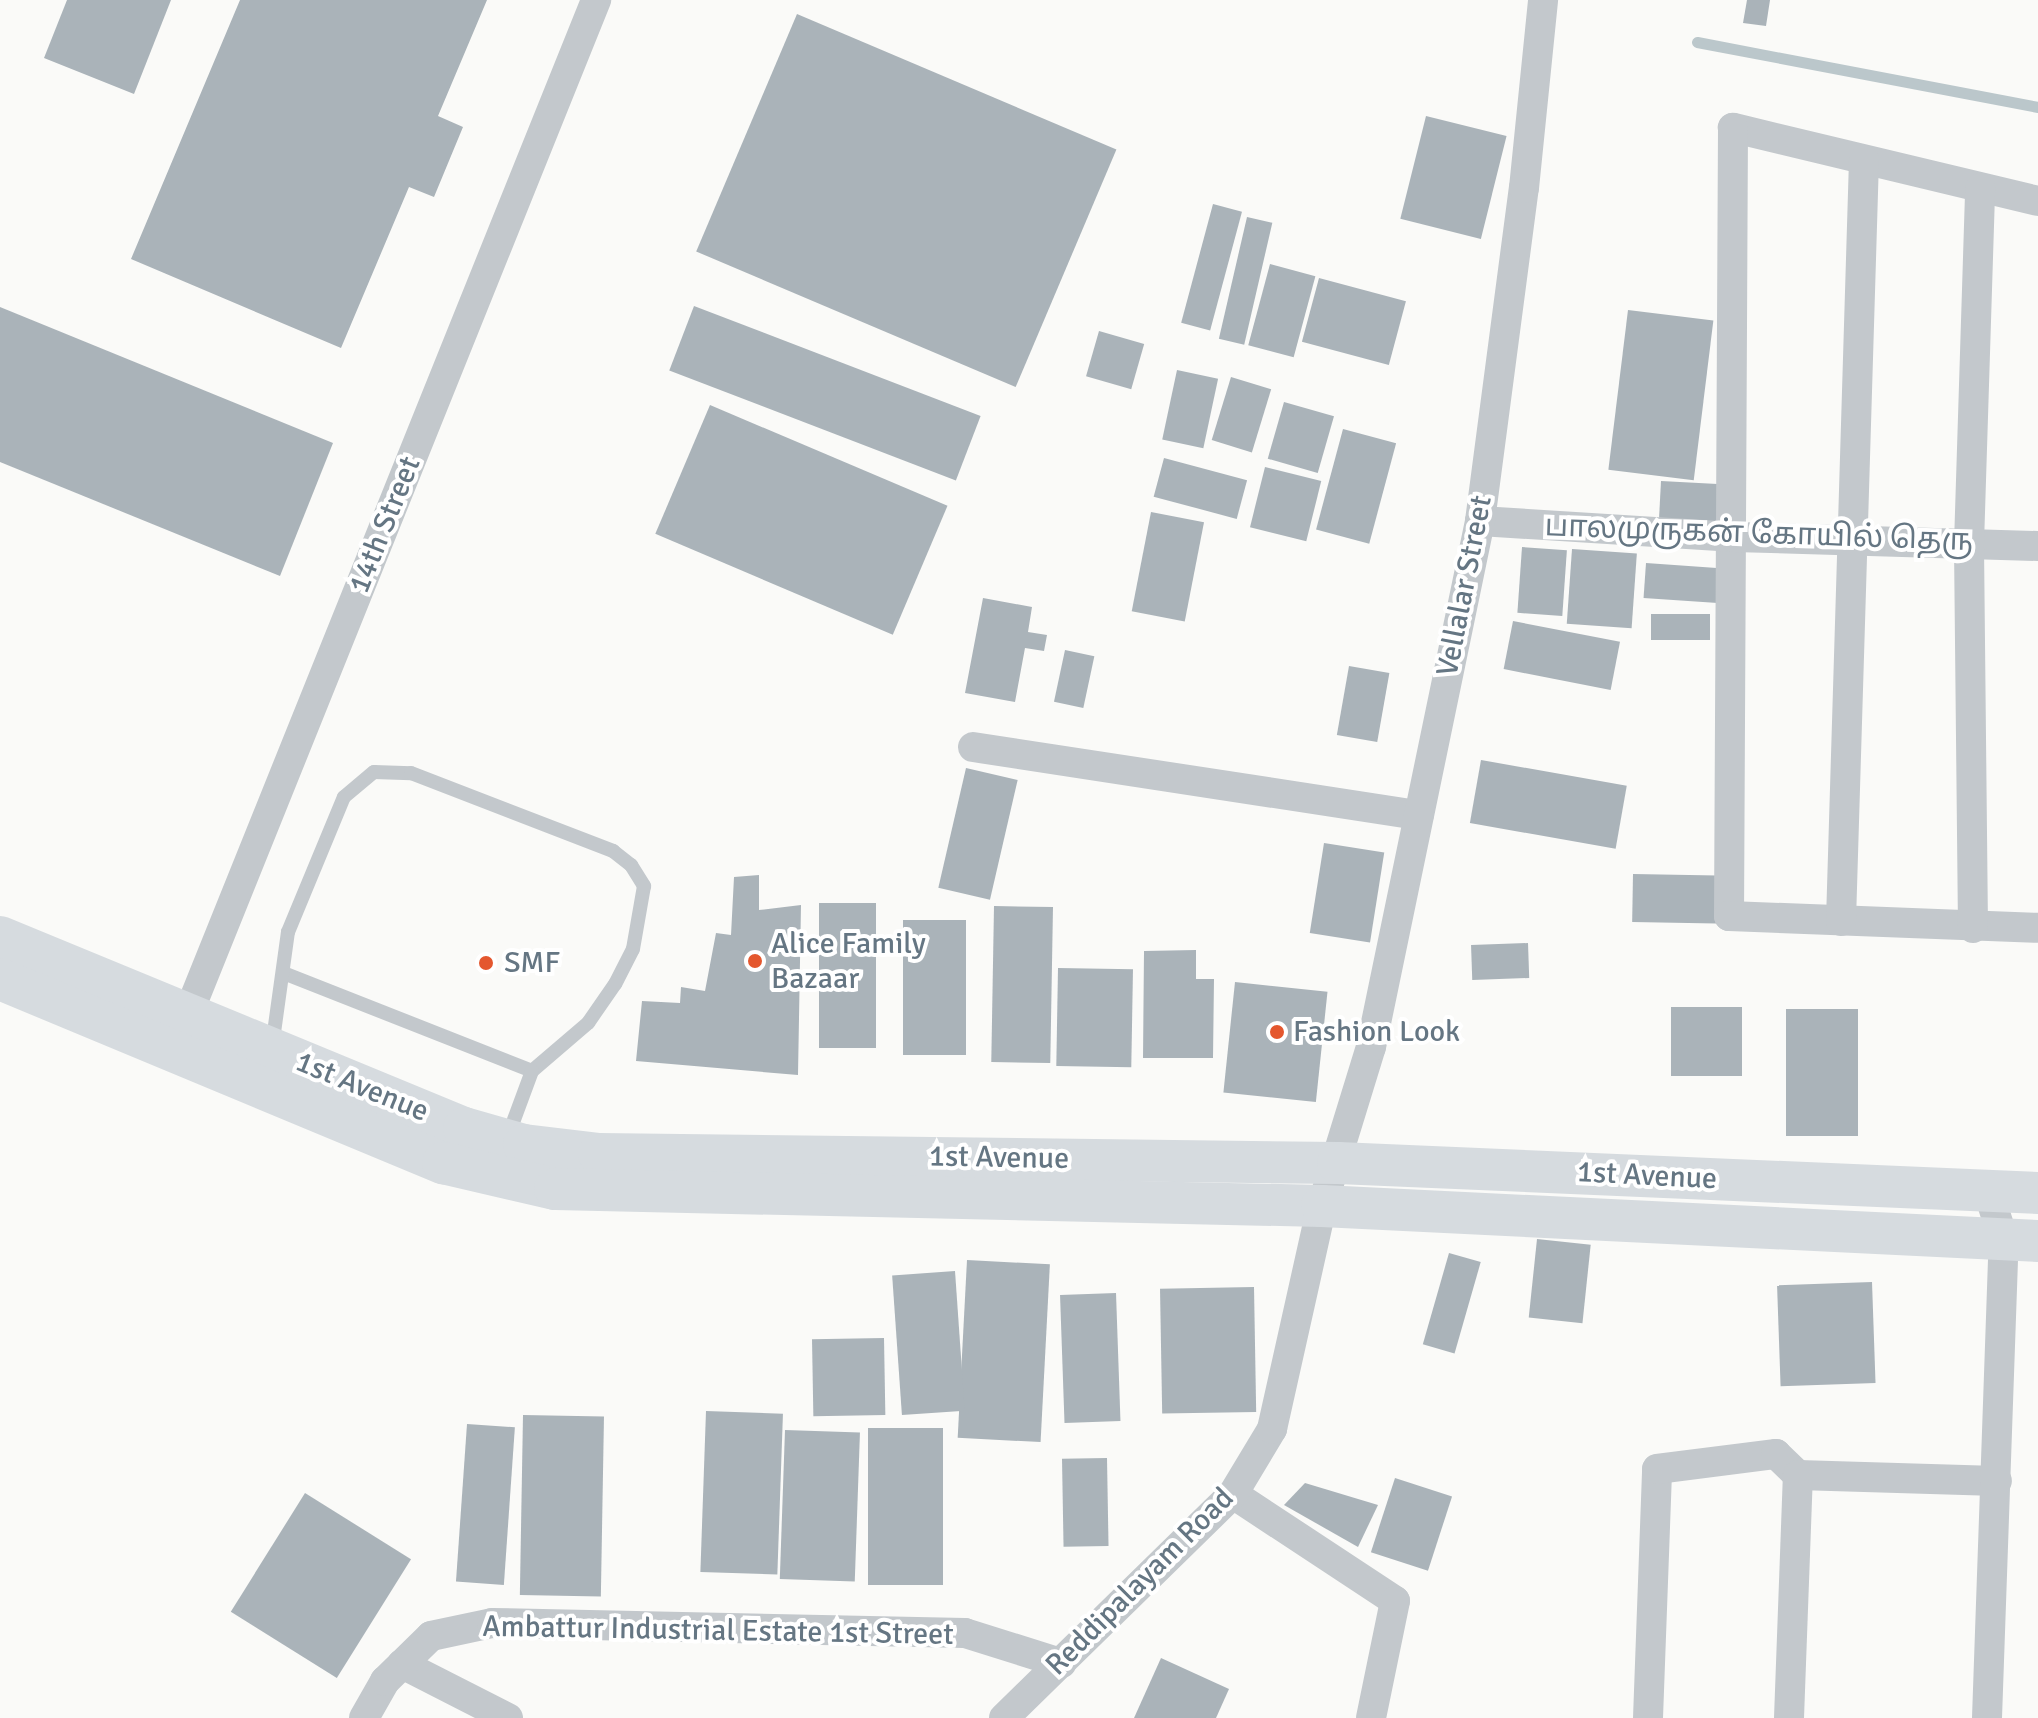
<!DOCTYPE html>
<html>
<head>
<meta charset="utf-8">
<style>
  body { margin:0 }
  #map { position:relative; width:2038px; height:1718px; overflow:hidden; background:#fafaf8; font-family:Signika,"Noto Sans Tamil",sans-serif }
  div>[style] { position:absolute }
  .stream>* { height:11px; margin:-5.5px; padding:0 5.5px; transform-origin:5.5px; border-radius:5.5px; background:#bbc7cb }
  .building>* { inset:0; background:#aab3b9; transform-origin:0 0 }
  .lane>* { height:14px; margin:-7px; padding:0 7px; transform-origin:7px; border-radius:7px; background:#c3c8cc }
  .street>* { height:30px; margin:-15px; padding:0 15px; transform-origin:15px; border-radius:15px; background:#c3c8cc }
  .secondary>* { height:42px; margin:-21px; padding:0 21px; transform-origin:21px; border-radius:21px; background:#d6dbdf }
  .dots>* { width:22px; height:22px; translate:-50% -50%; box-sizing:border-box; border:4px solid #fff; border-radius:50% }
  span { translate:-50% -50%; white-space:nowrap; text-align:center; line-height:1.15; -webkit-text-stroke:8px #fff; paint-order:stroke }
  .street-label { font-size:30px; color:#657683 }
  .poi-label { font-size:30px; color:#657683 }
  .left { translate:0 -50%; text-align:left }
</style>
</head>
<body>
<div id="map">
  <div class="stream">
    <div style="left:1697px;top:42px;width:347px;rotate:10.8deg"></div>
  </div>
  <div class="building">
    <div style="clip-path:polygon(67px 0,171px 0,134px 94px,44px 58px)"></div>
    <div style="clip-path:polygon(240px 0,487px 0,438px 116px,463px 127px,434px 197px,409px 187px,341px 348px,131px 259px)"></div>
    <div style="clip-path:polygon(1747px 0,1770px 0,1766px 26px,1743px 23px)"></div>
    <div style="left:797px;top:14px;width:347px;height:258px;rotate:23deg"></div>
    <div style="left:1426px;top:116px;width:83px;height:106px;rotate:14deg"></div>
    <div style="left:1213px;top:204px;width:30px;height:123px;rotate:15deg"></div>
    <div style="left:1247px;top:217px;width:26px;height:125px;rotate:13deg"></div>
    <div style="left:1270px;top:264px;width:47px;height:84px;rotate:15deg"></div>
    <div style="left:1319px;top:278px;width:90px;height:66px;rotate:15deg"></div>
    <div style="left:694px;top:306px;width:307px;height:69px;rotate:21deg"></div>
    <div style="clip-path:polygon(0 307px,333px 443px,280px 576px,0 462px)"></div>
    <div style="left:1628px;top:310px;width:86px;height:161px;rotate:7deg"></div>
    <div style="left:1099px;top:331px;width:47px;height:47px;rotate:16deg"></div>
    <div style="left:1177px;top:370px;width:42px;height:71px;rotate:12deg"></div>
    <div style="left:1231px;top:377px;width:42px;height:66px;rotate:17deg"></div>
    <div style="left:1284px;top:402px;width:52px;height:59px;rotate:16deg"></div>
    <div style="left:710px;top:405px;width:258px;height:140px;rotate:23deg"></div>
    <div style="left:1343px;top:429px;width:55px;height:104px;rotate:15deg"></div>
    <div style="left:1164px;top:458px;width:86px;height:40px;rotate:15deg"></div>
    <div style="left:1265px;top:467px;width:58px;height:62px;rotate:14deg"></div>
    <div style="left:1661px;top:481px;width:66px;height:43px;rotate:3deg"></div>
    <div style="left:1151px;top:512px;width:54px;height:101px;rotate:11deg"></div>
    <div style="left:1522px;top:547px;width:45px;height:66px;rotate:4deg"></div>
    <div style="left:1572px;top:549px;width:65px;height:75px;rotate:4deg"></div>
    <div style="left:1646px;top:563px;width:78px;height:35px;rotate:4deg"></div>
    <div style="clip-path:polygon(983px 598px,1032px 607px,1028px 632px,1047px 635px,1044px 651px,1025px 648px,1015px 702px,965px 693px)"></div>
    <div style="left:1651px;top:614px;width:59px;height:26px"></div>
    <div style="left:1513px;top:621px;width:109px;height:49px;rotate:11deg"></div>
    <div style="left:1065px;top:650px;width:30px;height:53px;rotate:12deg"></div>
    <div style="left:1349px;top:666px;width:41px;height:70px;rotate:10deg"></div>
    <div style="left:1481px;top:760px;width:148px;height:64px;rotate:10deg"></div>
    <div style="left:966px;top:768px;width:53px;height:123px;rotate:13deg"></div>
    <div style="left:1324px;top:843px;width:61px;height:91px;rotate:9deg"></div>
    <div style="left:1633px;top:874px;width:84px;height:48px;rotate:1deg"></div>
    <div style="clip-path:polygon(759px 875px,759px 910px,801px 905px,798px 1075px,636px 1061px,642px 1001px,680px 1003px,681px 987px,705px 991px,716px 933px,731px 935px,734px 877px)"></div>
    <div style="left:819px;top:903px;width:57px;height:145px"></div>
    <div style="left:994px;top:906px;width:59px;height:156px;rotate:1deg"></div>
    <div style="left:903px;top:920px;width:63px;height:135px"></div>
    <div style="left:1528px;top:943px;width:35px;height:57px;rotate:88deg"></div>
    <div style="clip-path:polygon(1196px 950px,1196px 979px,1214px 979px,1213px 1058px,1143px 1058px,1144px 951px)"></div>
    <div style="left:1058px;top:968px;width:75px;height:98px;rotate:1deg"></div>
    <div style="left:1235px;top:982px;width:93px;height:111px;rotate:6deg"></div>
    <div style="left:1671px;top:1007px;width:71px;height:69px"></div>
    <div style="left:1786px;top:1009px;width:72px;height:127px"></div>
    <div style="left:1537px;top:1239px;width:54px;height:79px;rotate:6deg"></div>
    <div style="left:1449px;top:1253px;width:33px;height:95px;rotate:16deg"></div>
    <div style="left:967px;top:1260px;width:83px;height:178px;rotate:3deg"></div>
    <div style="left:955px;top:1271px;width:140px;height:63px;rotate:86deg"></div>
    <div style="left:1872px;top:1282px;width:101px;height:95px;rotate:88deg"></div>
    <div style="left:1254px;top:1287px;width:125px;height:94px;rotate:89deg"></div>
    <div style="left:1116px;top:1293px;width:128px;height:56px;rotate:88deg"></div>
    <div style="left:884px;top:1338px;width:77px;height:72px;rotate:89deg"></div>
    <div style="left:706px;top:1411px;width:77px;height:161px;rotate:2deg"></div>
    <div style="left:523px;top:1415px;width:81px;height:180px;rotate:1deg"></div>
    <div style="left:467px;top:1424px;width:48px;height:158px;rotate:4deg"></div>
    <div style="left:868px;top:1428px;width:75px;height:157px"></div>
    <div style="left:785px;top:1430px;width:75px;height:149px;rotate:2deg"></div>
    <div style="left:1107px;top:1458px;width:88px;height:45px;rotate:89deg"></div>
    <div style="left:1395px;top:1478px;width:60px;height:78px;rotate:18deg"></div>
    <div style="clip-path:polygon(1305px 1483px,1378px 1505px,1358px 1547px,1284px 1505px)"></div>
    <div style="left:305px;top:1493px;width:125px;height:140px;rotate:32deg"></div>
    <div style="clip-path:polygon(1161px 1658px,1229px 1689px,1216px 1718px,1134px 1718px)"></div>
  </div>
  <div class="lane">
    <div style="left:286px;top:974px;width:264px;rotate:21.5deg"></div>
    <div style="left:272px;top:1047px;width:116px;rotate:-82.1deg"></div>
    <div style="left:288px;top:932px;width:146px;rotate:-67.5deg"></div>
    <div style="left:344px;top:797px;width:39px;rotate:-40deg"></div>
    <div style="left:374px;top:772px;width:37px;rotate:2deg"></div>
    <div style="left:411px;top:773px;width:217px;rotate:21.1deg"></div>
    <div style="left:613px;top:851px;width:23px;rotate:38deg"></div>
    <div style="left:631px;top:865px;width:25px;rotate:58deg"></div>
    <div style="left:644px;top:886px;width:64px;rotate:99.9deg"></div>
    <div style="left:633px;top:949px;width:39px;rotate:117deg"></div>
    <div style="left:615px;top:984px;width:47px;rotate:124.7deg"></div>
    <div style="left:588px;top:1023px;width:74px;rotate:139.4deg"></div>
    <div style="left:532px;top:1071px;width:69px;rotate:110.3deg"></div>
  </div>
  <div class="street">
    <div style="left:2038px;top:201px;width:314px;rotate:-166.5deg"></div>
    <div style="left:1733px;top:128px;width:788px;rotate:90.29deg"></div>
    <div style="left:1729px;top:916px;width:309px;rotate:2.2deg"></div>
    <div style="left:1480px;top:521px;width:255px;rotate:3.6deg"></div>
    <div style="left:1734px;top:537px;width:304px;rotate:1.7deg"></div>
    <div style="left:973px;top:747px;width:451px;rotate:8.7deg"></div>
    <div style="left:1841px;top:921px;width:761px;rotate:-88.27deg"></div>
    <div style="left:1973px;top:928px;width:384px;rotate:-90.6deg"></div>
    <div style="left:1969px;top:544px;width:356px;rotate:-88.2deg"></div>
    <div style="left:180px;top:1034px;width:1115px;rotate:-68.08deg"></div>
    <div style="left:1233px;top:1494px;width:194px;rotate:33.4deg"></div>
    <div style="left:1395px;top:1601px;width:119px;rotate:101.6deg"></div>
    <div style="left:402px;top:1664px;width:119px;rotate:27deg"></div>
    <div style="left:364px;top:1718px;width:43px;rotate:-60.4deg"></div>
    <div style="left:385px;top:1681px;width:64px;rotate:-44.4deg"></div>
    <div style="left:431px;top:1636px;width:62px;rotate:-12deg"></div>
    <div style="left:492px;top:1623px;width:473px;rotate:1.2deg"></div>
    <div style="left:965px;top:1633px;width:101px;rotate:17.4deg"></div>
    <div style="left:1004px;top:1718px;width:320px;rotate:-44.4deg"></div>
    <div style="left:1233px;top:1494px;width:76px;rotate:-59deg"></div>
    <div style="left:1272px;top:1429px;width:229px;rotate:-77.4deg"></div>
    <div style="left:1322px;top:1206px;width:166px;rotate:-72.9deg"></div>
    <div style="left:1371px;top:1047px;width:537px;rotate:-78.29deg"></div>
    <div style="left:1480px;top:521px;width:336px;rotate:-82.5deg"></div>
    <div style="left:1524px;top:188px;width:189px;rotate:-84.2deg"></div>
    <div style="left:1648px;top:1718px;width:249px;rotate:-87.9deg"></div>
    <div style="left:1657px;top:1469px;width:120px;rotate:-7.2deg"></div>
    <div style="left:1776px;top:1454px;width:30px;rotate:44deg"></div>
    <div style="left:1798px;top:1475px;width:199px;rotate:1.7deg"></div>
    <div style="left:1789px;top:1718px;width:243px;rotate:-87.9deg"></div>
    <div style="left:1987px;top:1718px;width:477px;rotate:-88deg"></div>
    <div style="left:2004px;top:1241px;width:52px;rotate:-107.7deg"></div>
  </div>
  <div class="secondary">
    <div style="left:0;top:937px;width:502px;rotate:22.37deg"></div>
    <div style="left:464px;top:1128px;width:62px;rotate:15.8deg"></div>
    <div style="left:524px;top:1145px;width:76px;rotate:6.8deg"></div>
    <div style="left:599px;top:1154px;width:739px;rotate:0.7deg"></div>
    <div style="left:1338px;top:1163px;width:701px;rotate:2.45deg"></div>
    <div style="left:0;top:979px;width:480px;rotate:22.6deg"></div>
    <div style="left:443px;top:1163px;width:115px;rotate:13.1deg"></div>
    <div style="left:555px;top:1189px;width:767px;rotate:1.27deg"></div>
    <div style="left:1322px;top:1206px;width:717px;rotate:2.8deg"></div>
  </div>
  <div class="dots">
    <div style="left:755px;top:961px;background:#e4572e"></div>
    <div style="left:486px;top:963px;background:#e4572e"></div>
    <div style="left:1277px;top:1032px;background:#e4572e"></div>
  </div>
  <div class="street-label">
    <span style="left:385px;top:525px;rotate:-68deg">14th Street</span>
    <span style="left:1759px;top:534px;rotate:2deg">பாலமுருகன் கோயில் தெரு</span>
    <span style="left:1465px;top:586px;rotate:-79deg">Vellalar Street</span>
    <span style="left:362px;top:1087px;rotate:22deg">1st Avenue</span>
    <span style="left:999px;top:1158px;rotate:1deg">1st Avenue</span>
    <span style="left:1647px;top:1176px;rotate:3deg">1st Avenue</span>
    <span style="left:1140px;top:1582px;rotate:-45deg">Reddipalayam Road</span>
    <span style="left:718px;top:1631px;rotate:1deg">Ambattur Industrial Estate 1st Street</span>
  </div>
  <div class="poi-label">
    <span class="left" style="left:771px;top:961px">Alice Family<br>Bazaar</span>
    <span class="left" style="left:504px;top:963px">SMF</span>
    <span class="left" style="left:1293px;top:1032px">Fashion Look</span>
  </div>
</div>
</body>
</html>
